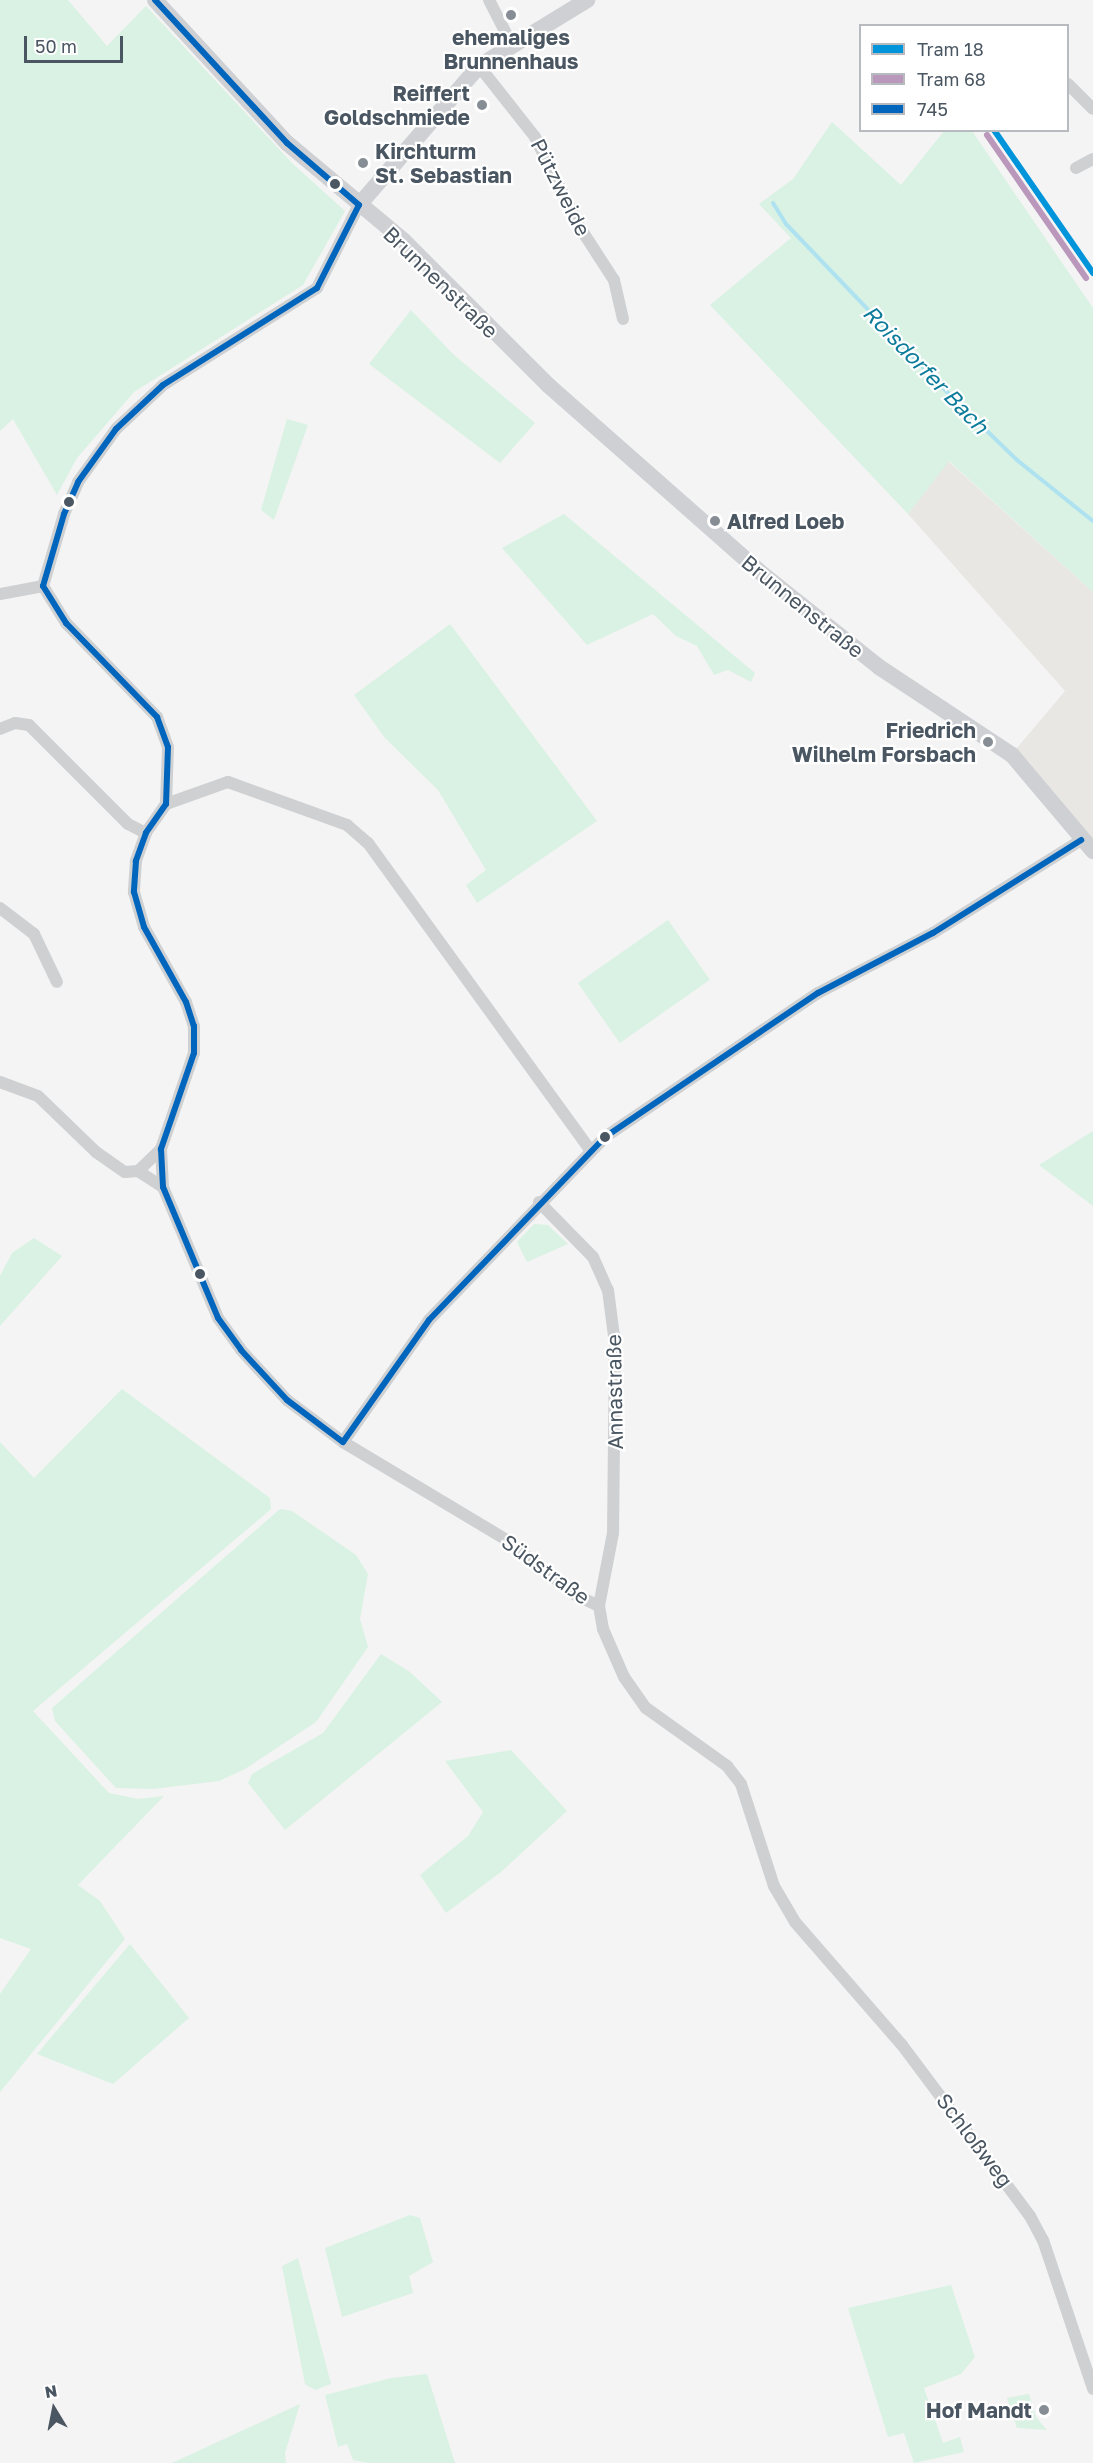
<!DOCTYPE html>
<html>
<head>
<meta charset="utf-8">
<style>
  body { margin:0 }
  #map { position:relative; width:1093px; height:2463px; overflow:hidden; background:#f4f4f4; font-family:"Golos Text",sans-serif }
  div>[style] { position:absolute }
  .commercial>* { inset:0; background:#e8e7e3 }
  .green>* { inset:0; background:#d9f2e3; transform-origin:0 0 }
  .stream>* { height:4px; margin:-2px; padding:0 2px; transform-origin:2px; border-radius:2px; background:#aee2f0 }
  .street>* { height:12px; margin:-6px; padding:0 6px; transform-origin:6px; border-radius:6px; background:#ced0d2 }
  .secondary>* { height:16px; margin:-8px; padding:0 8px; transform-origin:8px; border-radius:8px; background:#ced0d4 }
  .bus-1>* { height:6px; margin:-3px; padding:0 3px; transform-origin:3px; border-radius:3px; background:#0065bd }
  .tram-1>* { height:6px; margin:-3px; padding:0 3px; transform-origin:3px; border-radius:3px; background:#0095da }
  .tram-2>* { height:6px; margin:-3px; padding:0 3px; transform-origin:3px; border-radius:3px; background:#ba98bb }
  .dots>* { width:16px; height:16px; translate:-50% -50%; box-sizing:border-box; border:3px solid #fff; border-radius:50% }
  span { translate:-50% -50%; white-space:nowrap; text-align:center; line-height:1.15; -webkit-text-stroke:4.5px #fff; paint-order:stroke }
  .poi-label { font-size:21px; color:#4a5661; font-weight:700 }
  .right { translate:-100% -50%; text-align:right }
  .left { translate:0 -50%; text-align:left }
  .street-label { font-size:21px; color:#4a5661 }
  .water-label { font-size:22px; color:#0c7c9b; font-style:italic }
  .legend { position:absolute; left:859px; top:24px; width:210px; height:108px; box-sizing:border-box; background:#fff; border:2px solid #b7bbc0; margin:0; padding:8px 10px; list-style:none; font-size:18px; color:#4a5661 }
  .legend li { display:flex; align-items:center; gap:12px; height:30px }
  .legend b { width:30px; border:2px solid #b7bbc0 }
  .north { position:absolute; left:24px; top:2379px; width:60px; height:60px; -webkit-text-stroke:4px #fff; paint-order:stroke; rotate:350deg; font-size:16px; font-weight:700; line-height:24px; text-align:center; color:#4a5661 }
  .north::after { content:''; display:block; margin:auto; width:21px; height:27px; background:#4a5661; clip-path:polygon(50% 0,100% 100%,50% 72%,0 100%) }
  .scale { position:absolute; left:24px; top:36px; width:99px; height:27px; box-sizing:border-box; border:3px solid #4a5661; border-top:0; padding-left:8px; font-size:18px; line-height:21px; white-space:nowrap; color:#4a5661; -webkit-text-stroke:4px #fff; paint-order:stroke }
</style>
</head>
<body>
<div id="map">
  <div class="commercial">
    <div style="clip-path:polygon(948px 461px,1093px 592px,1093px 839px,1016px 749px,1065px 691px,908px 514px)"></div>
  </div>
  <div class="green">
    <div style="clip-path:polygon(0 0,68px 0,107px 46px,146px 6px,292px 163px,345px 211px,303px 285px,134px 392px,77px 458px,57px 495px,13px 419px,0 431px)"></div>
    <div style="clip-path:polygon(832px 122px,901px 185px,944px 131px,972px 131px,1093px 308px,1093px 592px,949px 461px,908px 514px,710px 305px,791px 238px,759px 204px,793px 179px)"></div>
    <div style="clip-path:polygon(411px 310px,453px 354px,535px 423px,500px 463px,369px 364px)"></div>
    <div style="clip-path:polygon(287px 419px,308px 425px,274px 520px,261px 510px)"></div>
    <div style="clip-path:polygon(564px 514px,755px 673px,751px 682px,728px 670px,714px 675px,697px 646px,676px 636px,653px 614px,587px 645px,502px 548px)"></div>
    <div style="clip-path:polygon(450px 624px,597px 821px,477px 903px,466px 885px,486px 870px,438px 790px,385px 738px,354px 695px)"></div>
    <div style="left:668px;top:920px;width:73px;height:110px;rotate:55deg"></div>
    <div style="clip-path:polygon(1093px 1131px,1093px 1206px,1039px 1165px)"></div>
    <div style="clip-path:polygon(534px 1224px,548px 1225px,568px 1244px,527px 1262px,517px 1242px)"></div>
    <div style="clip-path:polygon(34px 1238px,62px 1256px,0 1326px,0 1276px,12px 1253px)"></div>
    <div style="clip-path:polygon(122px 1389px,270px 1498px,271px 1509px,33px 1711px,109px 1793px,138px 1799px,164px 1796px,78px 1885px,100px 1901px,125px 1939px,0 2092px,0 1994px,31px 1949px,0 1938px,0 1442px,34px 1478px)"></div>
    <div style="clip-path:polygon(280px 1509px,292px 1511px,356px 1555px,368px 1574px,360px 1619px,368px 1647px,316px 1722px,245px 1769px,219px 1781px,153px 1789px,116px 1788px,55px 1721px,52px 1708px)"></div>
    <div style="clip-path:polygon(381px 1654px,410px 1672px,442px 1702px,285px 1830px,248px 1783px,252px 1774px,323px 1733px)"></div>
    <div style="clip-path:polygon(511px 1750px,567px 1811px,501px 1872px,446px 1913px,420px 1875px,468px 1836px,483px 1812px,445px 1761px)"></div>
    <div style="clip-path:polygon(130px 1944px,189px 2018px,113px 2084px,37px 2054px)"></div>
    <div style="clip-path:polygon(410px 2215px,420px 2218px,433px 2262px,409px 2276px,413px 2293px,342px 2317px,325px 2248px)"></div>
    <div style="clip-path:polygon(298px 2258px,331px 2384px,315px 2390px,305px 2384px,282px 2266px)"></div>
    <div style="clip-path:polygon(951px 2285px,975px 2357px,961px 2374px,924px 2388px,943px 2443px,960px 2437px,964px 2452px,914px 2463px,904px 2433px,888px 2437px,848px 2308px)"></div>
    <div style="clip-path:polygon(427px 2374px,455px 2463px,369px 2463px,353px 2460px,347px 2444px,338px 2447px,325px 2395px,391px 2378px)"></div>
    <div style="clip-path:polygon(1029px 2394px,1036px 2417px,1047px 2430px,1017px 2428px,1007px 2398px)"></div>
    <div style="clip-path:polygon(300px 2404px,285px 2453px,286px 2463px,172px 2463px)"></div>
  </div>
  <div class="stream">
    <div style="left:773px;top:203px;width:25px;rotate:58deg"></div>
    <div style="left:786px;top:224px;width:238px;rotate:46.2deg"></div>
    <div style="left:951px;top:396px;width:92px;rotate:44.1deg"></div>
    <div style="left:1017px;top:460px;width:97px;rotate:38.8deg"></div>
  </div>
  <div class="street">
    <div style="left:489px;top:0;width:48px;rotate:62.9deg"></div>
    <div style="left:479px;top:66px;width:90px;rotate:51.7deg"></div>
    <div style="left:535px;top:137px;width:99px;rotate:63.7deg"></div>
    <div style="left:579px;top:226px;width:64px;rotate:57.1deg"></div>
    <div style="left:614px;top:280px;width:40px;rotate:77deg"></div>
    <div style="left:1068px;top:84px;width:35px;rotate:45deg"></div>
    <div style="left:1076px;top:168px;width:19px;rotate:-28deg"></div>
    <div style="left:43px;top:586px;width:44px;rotate:58.1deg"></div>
    <div style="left:66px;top:623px;width:131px;rotate:45.9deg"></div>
    <div style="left:157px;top:717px;width:32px;rotate:70deg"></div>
    <div style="left:168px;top:747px;width:57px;rotate:92deg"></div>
    <div style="left:166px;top:804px;width:35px;rotate:125deg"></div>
    <div style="left:146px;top:833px;width:30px;rotate:110deg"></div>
    <div style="left:136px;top:861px;width:31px;rotate:94deg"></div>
    <div style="left:134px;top:892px;width:36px;rotate:74deg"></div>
    <div style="left:144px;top:927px;width:86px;rotate:60.8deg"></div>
    <div style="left:186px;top:1002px;width:25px;rotate:72deg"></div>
    <div style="left:194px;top:1026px;width:27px;rotate:90deg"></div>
    <div style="left:194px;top:1053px;width:102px;rotate:109deg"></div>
    <div style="left:161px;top:1149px;width:32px;rotate:136deg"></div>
    <div style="left:43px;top:586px;width:75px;rotate:-73.7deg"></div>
    <div style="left:64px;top:514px;width:35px;rotate:-66deg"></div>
    <div style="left:78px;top:482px;width:65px;rotate:-54.4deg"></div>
    <div style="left:116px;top:429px;width:64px;rotate:-43.1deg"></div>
    <div style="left:163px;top:385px;width:182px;rotate:-32.2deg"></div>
    <div style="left:317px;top:288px;width:93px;rotate:-63.2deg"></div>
    <div style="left:0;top:594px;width:44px;rotate:-10.5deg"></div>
    <div style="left:0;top:729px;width:16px;rotate:-22deg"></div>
    <div style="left:15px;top:723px;width:14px;rotate:8deg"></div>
    <div style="left:29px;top:725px;width:140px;rotate:45deg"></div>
    <div style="left:128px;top:824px;width:20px;rotate:27deg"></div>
    <div style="left:166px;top:804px;width:66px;rotate:-19.5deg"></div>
    <div style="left:228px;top:782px;width:127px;rotate:19.9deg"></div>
    <div style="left:347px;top:825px;width:28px;rotate:41deg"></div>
    <div style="left:368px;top:843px;width:379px;rotate:54.1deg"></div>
    <div style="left:0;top:908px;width:43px;rotate:37.4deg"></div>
    <div style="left:34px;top:934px;width:53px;rotate:64.4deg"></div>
    <div style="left:0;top:1082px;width:40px;rotate:20.2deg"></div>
    <div style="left:38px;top:1096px;width:81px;rotate:44deg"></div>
    <div style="left:96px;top:1152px;width:35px;rotate:35deg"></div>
    <div style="left:125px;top:1172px;width:13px;rotate:-4deg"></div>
    <div style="left:138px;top:1171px;width:30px;rotate:33deg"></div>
    <div style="left:163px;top:1187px;width:142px;rotate:67.2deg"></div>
    <div style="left:218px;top:1318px;width:39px;rotate:54deg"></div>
    <div style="left:241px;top:1350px;width:68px;rotate:47.4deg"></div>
    <div style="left:287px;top:1400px;width:70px;rotate:36.9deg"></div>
    <div style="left:343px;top:1442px;width:189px;rotate:30.9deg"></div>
    <div style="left:505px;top:1539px;width:90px;rotate:38.3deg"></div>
    <div style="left:576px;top:1595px;width:25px;rotate:26deg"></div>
    <div style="left:161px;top:1149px;width:38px;rotate:87deg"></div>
    <div style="left:539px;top:1202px;width:77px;rotate:45.5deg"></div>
    <div style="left:593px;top:1257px;width:36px;rotate:66deg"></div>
    <div style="left:608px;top:1290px;width:54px;rotate:82.6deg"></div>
    <div style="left:615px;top:1344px;width:189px;rotate:90.6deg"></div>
    <div style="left:613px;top:1533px;width:74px;rotate:100.9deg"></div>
    <div style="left:599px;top:1606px;width:23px;rotate:80deg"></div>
    <div style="left:603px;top:1629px;width:52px;rotate:66.4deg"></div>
    <div style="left:624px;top:1677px;width:38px;rotate:55deg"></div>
    <div style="left:646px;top:1708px;width:100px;rotate:35.6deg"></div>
    <div style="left:727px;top:1766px;width:23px;rotate:52deg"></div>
    <div style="left:741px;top:1784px;width:107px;rotate:72.1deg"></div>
    <div style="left:774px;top:1886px;width:42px;rotate:59.7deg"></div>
    <div style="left:795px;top:1922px;width:163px;rotate:49deg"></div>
    <div style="left:902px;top:2045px;width:214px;rotate:53.2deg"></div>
    <div style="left:1030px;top:2216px;width:27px;rotate:62deg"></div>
    <div style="left:1043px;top:2240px;width:157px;rotate:71.4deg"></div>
    <div style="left:343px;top:1442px;width:149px;rotate:-54.8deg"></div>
    <div style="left:429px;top:1320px;width:254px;rotate:-46.1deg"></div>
    <div style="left:605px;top:1137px;width:257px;rotate:-34.1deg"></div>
    <div style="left:818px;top:993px;width:130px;rotate:-27.6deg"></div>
    <div style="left:933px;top:933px;width:175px;rotate:-32.1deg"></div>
  </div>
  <div class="secondary">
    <div style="left:155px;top:0;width:195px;rotate:47.3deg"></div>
    <div style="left:287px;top:143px;width:151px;rotate:39.9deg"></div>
    <div style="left:403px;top:240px;width:205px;rotate:45deg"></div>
    <div style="left:548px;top:385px;width:283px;rotate:41.4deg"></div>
    <div style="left:760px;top:572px;width:152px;rotate:38.6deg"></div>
    <div style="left:879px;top:667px;width:159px;rotate:33.5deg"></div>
    <div style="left:1012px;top:755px;width:126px;rotate:49.8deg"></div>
    <div style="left:359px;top:205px;width:184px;rotate:-49.2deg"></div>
    <div style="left:479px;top:66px;width:127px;rotate:-31.4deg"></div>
  </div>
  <div class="bus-1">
    <div style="left:155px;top:0;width:195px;rotate:47.3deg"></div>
    <div style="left:287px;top:143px;width:95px;rotate:40.7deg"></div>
    <div style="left:43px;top:586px;width:44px;rotate:58.1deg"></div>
    <div style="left:66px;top:623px;width:131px;rotate:45.9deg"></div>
    <div style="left:157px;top:717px;width:32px;rotate:70deg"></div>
    <div style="left:168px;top:747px;width:57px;rotate:92deg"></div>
    <div style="left:166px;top:804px;width:35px;rotate:125deg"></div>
    <div style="left:146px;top:833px;width:30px;rotate:110deg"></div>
    <div style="left:136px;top:861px;width:31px;rotate:94deg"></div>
    <div style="left:134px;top:892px;width:36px;rotate:74deg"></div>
    <div style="left:144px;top:927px;width:86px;rotate:60.8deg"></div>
    <div style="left:186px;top:1002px;width:25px;rotate:72deg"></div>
    <div style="left:194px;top:1026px;width:27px;rotate:90deg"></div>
    <div style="left:194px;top:1053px;width:102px;rotate:109deg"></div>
    <div style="left:161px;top:1149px;width:38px;rotate:87deg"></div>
    <div style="left:163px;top:1187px;width:142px;rotate:67.2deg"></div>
    <div style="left:218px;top:1318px;width:39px;rotate:54deg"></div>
    <div style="left:241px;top:1350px;width:68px;rotate:47.4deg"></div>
    <div style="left:287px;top:1400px;width:70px;rotate:36.9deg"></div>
    <div style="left:43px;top:586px;width:75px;rotate:-73.7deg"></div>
    <div style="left:64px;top:514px;width:35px;rotate:-66deg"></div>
    <div style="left:78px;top:482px;width:65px;rotate:-54.4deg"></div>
    <div style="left:116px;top:429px;width:64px;rotate:-43.1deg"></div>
    <div style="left:163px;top:385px;width:182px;rotate:-32.2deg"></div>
    <div style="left:317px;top:288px;width:93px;rotate:-63.2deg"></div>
    <div style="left:343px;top:1442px;width:149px;rotate:-54.8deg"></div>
    <div style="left:429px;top:1320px;width:254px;rotate:-46.1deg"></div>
    <div style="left:605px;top:1137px;width:257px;rotate:-34.1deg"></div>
    <div style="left:818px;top:993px;width:130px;rotate:-27.6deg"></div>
    <div style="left:933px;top:933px;width:175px;rotate:-32.1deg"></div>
  </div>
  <div class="tram-1">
    <div style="left:994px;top:130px;width:174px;rotate:55.3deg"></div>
  </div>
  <div class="tram-2">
    <div style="left:987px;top:135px;width:174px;rotate:55.3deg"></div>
  </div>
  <div class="dots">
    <div style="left:511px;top:15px;background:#868d94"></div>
    <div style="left:482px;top:105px;background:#868d94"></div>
    <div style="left:363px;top:163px;background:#868d94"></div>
    <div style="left:335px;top:184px;background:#4a5661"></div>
    <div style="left:69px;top:502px;background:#4a5661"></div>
    <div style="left:715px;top:521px;background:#868d94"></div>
    <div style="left:988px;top:742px;background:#868d94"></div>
    <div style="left:605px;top:1137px;background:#4a5661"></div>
    <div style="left:200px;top:1274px;background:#4a5661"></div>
    <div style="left:1044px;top:2410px;background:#868d94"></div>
  </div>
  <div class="poi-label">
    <span style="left:511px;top:49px">ehemaliges<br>Brunnenhaus</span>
    <span class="right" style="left:470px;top:105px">Reiffert<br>Goldschmiede</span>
    <span class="left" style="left:375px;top:163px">Kirchturm<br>St. Sebastian</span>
    <span class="left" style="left:727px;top:521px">Alfred Loeb</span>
    <span class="right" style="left:976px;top:742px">Friedrich<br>Wilhelm Forsbach</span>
    <span class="right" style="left:1032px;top:2410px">Hof Mandt</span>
  </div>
  <div class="street-label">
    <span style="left:561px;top:187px;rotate:63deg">Pützweide</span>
    <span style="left:441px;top:282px;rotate:44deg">Brunnenstraße</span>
    <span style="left:803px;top:606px;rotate:39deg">Brunnenstraße</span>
    <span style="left:614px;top:1392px;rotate:-91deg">Annastraße</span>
    <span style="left:546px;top:1569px;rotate:36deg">Südstraße</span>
    <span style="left:975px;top:2140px;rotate:53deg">Schloßweg</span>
  </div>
  <div class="water-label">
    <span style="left:926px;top:369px;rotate:46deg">Roisdorfer Bach</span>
  </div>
  <ul class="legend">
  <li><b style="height:8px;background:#0095da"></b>Tram 18</li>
  <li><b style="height:8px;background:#ba98bb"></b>Tram 68</li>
  <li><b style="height:8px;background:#0065bd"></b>745</li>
  </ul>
  <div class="north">N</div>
  <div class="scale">50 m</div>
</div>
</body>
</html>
